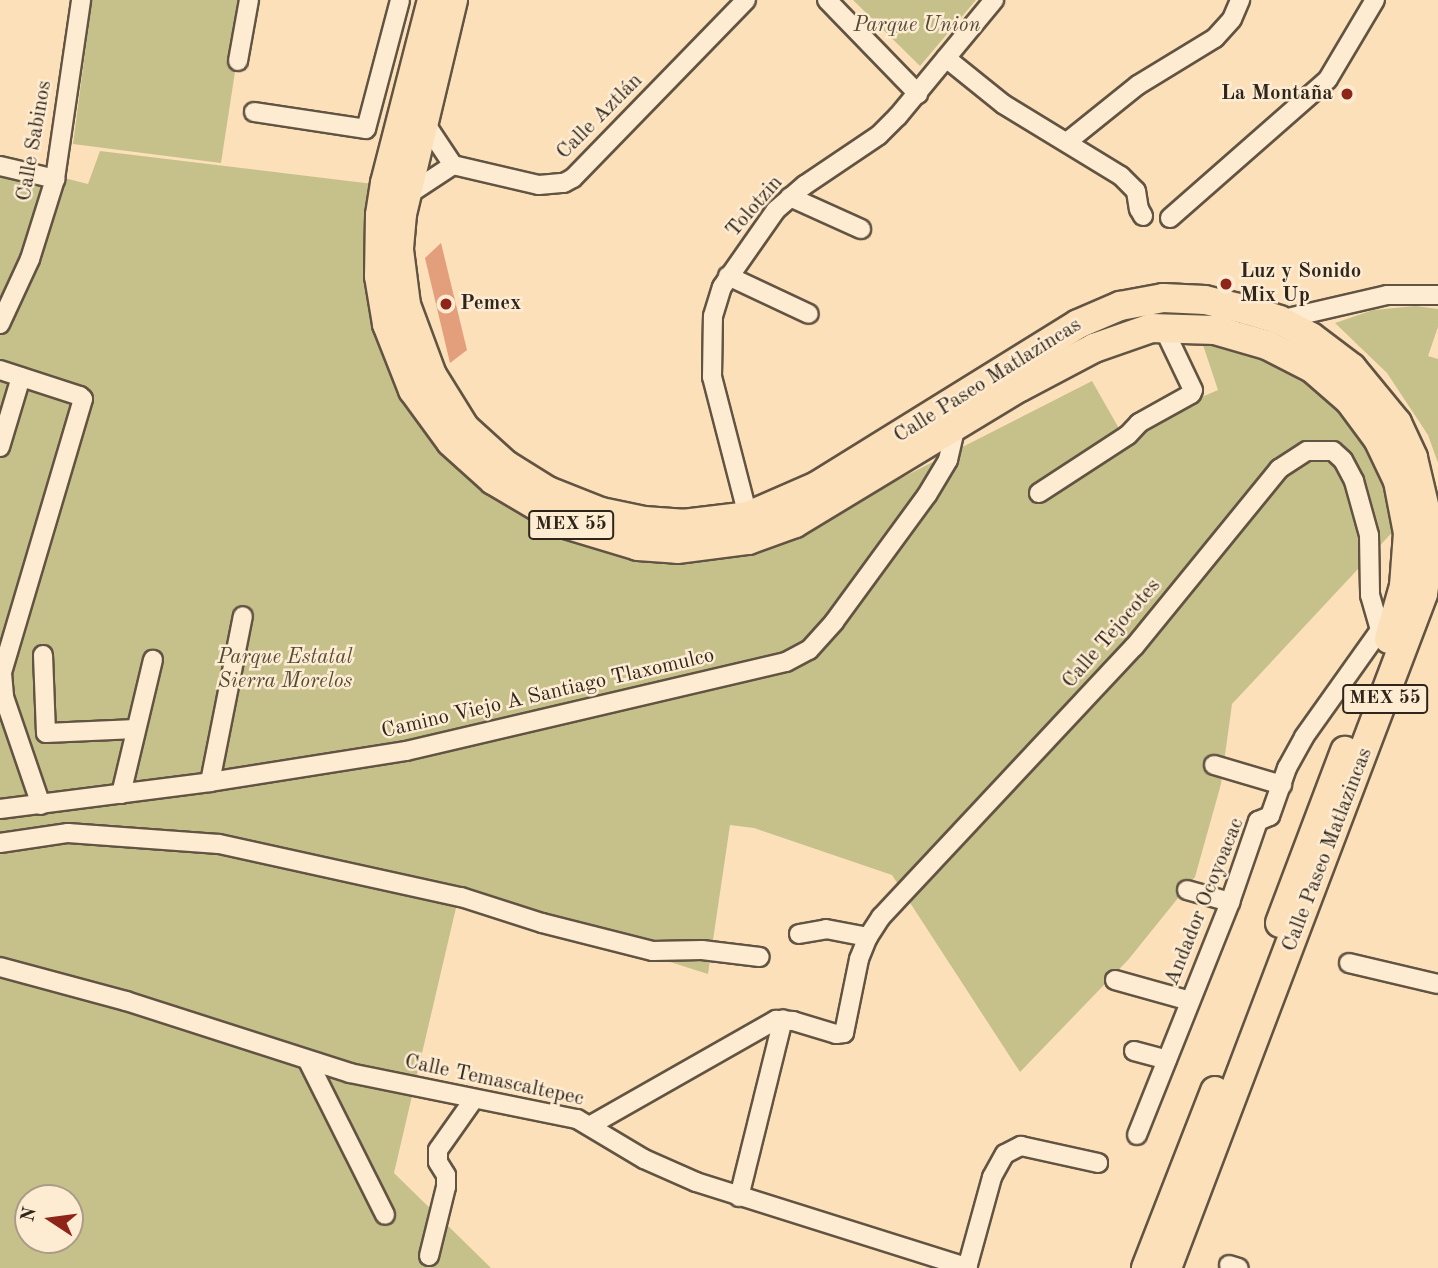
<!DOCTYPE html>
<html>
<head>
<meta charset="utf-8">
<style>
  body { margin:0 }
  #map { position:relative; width:1438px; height:1268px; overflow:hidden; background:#fce0ba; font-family:"Old Standard TT",serif }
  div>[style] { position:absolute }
  .green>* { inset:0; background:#c6c08b }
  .building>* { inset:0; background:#e39e7b }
  .roads { filter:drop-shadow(2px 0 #625443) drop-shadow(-2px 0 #625443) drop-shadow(0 2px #625443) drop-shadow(0 -2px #625443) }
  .minor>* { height:18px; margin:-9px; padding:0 9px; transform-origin:9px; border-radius:9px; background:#fdebd2 }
  .trunk>* { height:28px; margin:-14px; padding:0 14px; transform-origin:14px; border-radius:14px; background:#fce0ba }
  .dots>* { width:19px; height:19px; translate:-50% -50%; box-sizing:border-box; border:4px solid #fdebd2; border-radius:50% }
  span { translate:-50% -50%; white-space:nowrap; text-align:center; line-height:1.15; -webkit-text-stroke:5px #fdebd2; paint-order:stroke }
  .shield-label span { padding:2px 5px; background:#fdebd2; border:2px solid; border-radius:5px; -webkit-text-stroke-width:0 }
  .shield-label { font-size:19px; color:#2e261b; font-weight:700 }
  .park-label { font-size:21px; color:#544c37; font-style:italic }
  .poi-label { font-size:21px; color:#2e261b; font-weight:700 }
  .right { translate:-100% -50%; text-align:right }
  .left { translate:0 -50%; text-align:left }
  .street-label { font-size:21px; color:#2e261b }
  .north { position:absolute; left:14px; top:1184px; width:70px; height:70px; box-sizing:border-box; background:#fdebd2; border:2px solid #aa9c89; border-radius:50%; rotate:283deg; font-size:19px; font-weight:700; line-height:28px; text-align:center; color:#2e261b }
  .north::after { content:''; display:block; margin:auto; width:24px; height:32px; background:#8f2418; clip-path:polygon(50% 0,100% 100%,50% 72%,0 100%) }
</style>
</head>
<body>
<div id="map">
  <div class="green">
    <div style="clip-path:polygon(92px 0,246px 0,221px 163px,73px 144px)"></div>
    <div style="clip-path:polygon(853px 0,976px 0,920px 66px)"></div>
    <div style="clip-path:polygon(evenodd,100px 151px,406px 188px,399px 256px,442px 413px,605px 540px,752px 554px,1092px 381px,1121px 432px,1218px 390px,1202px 342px,1276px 343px,1429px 493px,1232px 704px,1221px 784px,1195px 877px,1128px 960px,1020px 1072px,892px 875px,754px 828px,730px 825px,708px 974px,459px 895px,394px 1173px,491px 1268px,0 1268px,0 162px,88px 184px,100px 151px,28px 1198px,70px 1198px,70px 1240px,28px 1240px,28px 1198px)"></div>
    <div style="clip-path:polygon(1416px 306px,1438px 309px,1438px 327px,1428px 356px,1438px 359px,1438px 463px,1428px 435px,1387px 373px,1335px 323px,1373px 310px)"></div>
  </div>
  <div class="building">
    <div style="clip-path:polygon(441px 243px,467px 350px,450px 363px,425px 258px)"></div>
  </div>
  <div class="roads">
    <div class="minor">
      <div style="left:827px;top:0;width:131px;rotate:45.9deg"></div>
      <div style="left:946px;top:58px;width:73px;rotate:38.9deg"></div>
      <div style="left:1003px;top:104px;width:138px;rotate:31.4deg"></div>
      <div style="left:1121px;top:176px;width:21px;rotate:45deg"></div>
      <div style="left:1136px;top:191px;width:18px;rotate:81deg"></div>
      <div style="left:1139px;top:209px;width:8px;rotate:60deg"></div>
      <div style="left:238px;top:61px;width:62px;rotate:-79.8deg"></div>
      <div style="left:254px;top:112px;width:113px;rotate:8.6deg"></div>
      <div style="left:366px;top:129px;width:133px;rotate:-75.2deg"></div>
      <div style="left:423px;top:120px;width:54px;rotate:56.3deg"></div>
      <div style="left:453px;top:165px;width:88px;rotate:13.1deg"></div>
      <div style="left:539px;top:185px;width:25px;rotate:-5deg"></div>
      <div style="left:564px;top:183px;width:10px;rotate:-29deg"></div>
      <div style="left:573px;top:178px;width:248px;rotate:-45.8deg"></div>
      <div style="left:1067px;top:142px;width:91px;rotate:-38.8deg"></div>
      <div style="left:1138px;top:85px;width:90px;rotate:-31.4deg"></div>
      <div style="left:1215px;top:38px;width:25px;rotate:-48deg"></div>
      <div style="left:1232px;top:19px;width:21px;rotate:-67deg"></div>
      <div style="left:0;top:166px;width:57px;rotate:13.3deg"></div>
      <div style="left:406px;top:196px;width:56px;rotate:-33.4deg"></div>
      <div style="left:790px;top:197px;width:78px;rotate:24.3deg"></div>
      <div style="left:1170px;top:218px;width:210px;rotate:-41.3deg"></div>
      <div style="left:1328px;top:79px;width:92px;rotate:-59.3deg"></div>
      <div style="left:728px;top:276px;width:89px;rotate:25.1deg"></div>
      <div style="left:1279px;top:320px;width:111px;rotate:-13deg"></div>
      <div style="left:1387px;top:295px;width:51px"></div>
      <div style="left:0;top:324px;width:72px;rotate:-65.2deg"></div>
      <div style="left:30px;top:259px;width:84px;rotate:-72.6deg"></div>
      <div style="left:55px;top:179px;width:181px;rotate:-81.7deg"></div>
      <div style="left:0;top:370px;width:84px;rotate:18deg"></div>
      <div style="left:80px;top:396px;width:4px;rotate:45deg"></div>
      <div style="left:83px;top:399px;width:286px;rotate:106.5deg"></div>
      <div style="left:2px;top:673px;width:24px;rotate:85deg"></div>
      <div style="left:4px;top:697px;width:114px;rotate:71.1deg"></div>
      <div style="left:0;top:447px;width:73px;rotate:-73.3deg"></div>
      <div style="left:1039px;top:493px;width:106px;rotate:-33.1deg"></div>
      <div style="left:1128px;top:435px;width:16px;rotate:-47deg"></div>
      <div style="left:1139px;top:423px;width:60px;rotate:-29.1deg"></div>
      <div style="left:1191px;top:394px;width:4px;rotate:-63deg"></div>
      <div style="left:1193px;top:390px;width:70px;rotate:-115.5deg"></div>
      <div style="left:748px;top:516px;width:144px;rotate:-104.5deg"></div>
      <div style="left:712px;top:377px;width:61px;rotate:-89.1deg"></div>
      <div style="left:713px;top:316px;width:30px;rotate:-73deg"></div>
      <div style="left:722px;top:287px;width:94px;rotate:-55deg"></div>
      <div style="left:776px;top:210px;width:38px;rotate:-41deg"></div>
      <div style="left:805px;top:185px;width:89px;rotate:-34deg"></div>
      <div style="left:879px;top:135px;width:27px;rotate:-45deg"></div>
      <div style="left:898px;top:116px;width:151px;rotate:-50.4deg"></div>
      <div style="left:43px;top:655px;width:78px;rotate:87.8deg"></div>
      <div style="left:46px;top:733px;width:90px;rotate:-2.5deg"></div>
      <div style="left:1214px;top:765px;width:71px;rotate:16.4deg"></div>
      <div style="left:210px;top:782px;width:169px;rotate:-78.8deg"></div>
      <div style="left:121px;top:794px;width:138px;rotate:-76.6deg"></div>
      <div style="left:0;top:809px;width:212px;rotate:-7.3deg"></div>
      <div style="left:210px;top:782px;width:198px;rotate:-9deg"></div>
      <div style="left:406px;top:751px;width:390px;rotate:-13.2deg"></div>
      <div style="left:786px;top:662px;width:26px;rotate:-28deg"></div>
      <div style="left:809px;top:650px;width:38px;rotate:-48deg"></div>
      <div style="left:834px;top:622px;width:157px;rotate:-53.8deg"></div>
      <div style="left:927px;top:495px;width:41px;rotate:-59deg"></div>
      <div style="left:948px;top:460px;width:40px;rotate:-77deg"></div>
      <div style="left:0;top:843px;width:69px;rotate:-8.4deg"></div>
      <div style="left:68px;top:833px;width:151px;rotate:4.2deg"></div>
      <div style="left:219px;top:844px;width:248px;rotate:12.4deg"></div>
      <div style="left:461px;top:897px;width:85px;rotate:17.8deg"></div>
      <div style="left:542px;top:923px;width:114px;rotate:14.2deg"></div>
      <div style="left:653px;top:951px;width:49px;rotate:-1.2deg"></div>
      <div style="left:702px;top:950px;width:58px;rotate:6.9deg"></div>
      <div style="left:1187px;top:890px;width:45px;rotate:15.6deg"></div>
      <div style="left:799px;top:934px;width:27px;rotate:-10deg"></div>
      <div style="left:826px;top:929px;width:43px;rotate:10.8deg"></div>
      <div style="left:1349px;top:963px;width:91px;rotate:13.3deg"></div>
      <div style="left:0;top:967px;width:131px;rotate:15.1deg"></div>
      <div style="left:126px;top:1001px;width:235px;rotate:17.8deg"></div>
      <div style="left:350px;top:1073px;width:232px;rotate:11.5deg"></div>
      <div style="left:577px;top:1119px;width:78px;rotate:30.8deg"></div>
      <div style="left:644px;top:1159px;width:57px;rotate:23.9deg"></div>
      <div style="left:696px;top:1182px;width:285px;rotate:17.5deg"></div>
      <div style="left:1115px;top:980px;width:78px;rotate:15.6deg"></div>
      <div style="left:1134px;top:1051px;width:34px;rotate:15deg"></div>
      <div style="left:308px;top:1061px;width:172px;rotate:63.4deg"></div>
      <div style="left:591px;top:1125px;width:213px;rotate:-29.6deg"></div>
      <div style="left:776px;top:1020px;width:17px;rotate:3deg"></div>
      <div style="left:793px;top:1021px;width:45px;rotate:16.8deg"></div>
      <div style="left:836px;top:1034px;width:8px;rotate:-7deg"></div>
      <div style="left:844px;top:1033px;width:76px;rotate:-78.5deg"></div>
      <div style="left:859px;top:959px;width:24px;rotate:-68deg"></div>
      <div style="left:868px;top:937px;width:24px;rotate:-57deg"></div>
      <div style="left:881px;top:917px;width:370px;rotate:-46.9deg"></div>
      <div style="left:1134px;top:647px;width:230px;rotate:-50.8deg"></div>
      <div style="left:1279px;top:469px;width:33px;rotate:-33deg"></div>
      <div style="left:1307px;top:451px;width:26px"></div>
      <div style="left:1333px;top:451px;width:13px;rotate:42deg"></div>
      <div style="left:1343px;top:460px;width:24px;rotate:62deg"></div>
      <div style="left:1354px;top:481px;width:56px;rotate:74.5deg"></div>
      <div style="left:1369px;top:535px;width:60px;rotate:89deg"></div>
      <div style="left:1370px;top:595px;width:36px;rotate:74deg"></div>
      <div style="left:1380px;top:630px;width:12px;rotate:20deg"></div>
      <div style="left:1137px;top:1135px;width:251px;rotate:-68.2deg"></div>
      <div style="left:1230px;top:902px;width:86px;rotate:-70.9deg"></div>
      <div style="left:1258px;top:821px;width:13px;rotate:-23deg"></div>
      <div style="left:1270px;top:816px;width:51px;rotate:-70.5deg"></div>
      <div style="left:1287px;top:768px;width:35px;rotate:-61deg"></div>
      <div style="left:1304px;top:737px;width:131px;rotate:-54.6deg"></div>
      <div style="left:739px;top:1197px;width:183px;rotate:-76.1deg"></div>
      <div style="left:429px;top:1256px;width:71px;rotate:-76.2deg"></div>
      <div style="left:446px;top:1187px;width:12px;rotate:-90deg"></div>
      <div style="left:446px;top:1175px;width:15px;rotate:-122deg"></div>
      <div style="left:438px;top:1162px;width:12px;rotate:-90deg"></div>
      <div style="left:438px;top:1150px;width:62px;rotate:-54.8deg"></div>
      <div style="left:1229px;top:1265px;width:10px;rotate:17deg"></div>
      <div style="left:967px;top:1268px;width:94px;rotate:-74.6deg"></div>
      <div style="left:992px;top:1177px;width:26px;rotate:-61deg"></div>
      <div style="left:1005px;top:1154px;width:18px;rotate:-27deg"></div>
      <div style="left:1021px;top:1146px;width:79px;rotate:12.4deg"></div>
    </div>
    <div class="trunk">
      <div style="left:432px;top:0;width:189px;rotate:104.4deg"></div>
      <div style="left:385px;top:183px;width:32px;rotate:99deg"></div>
      <div style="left:380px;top:215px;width:61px;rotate:90.9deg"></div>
      <div style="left:379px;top:276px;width:49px;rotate:80.5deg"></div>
      <div style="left:387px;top:324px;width:71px;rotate:68.5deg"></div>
      <div style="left:413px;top:390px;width:64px;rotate:53.8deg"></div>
      <div style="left:451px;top:442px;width:57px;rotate:42.1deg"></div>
      <div style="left:493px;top:480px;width:88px;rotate:30.6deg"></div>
      <div style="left:569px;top:525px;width:72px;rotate:16.9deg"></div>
      <div style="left:638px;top:546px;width:39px;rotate:4deg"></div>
      <div style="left:677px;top:549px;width:72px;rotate:-7.2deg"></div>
      <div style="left:748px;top:540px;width:50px;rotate:-19.9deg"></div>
      <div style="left:795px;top:523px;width:263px;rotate:-31.2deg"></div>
      <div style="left:1020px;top:387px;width:84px;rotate:-27.8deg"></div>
      <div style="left:1094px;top:348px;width:60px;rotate:-19.3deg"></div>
      <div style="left:1151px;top:328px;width:64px;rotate:1.8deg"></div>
      <div style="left:1215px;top:330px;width:54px;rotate:16.1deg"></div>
      <div style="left:1267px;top:345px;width:51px;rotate:27.1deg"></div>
      <div style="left:1312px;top:368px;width:49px;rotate:40.9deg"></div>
      <div style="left:1349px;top:400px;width:49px;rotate:53.4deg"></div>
      <div style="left:1378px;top:439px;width:47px;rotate:64.5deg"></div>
      <div style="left:1398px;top:481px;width:53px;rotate:79.1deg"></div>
      <div style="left:1408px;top:533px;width:53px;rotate:94.3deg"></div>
      <div style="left:1404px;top:586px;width:55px;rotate:105.8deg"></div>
      <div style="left:453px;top:0;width:220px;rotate:103.4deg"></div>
      <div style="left:402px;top:214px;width:36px;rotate:95deg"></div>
      <div style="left:399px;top:250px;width:55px;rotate:82.7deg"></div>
      <div style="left:406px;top:305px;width:75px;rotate:69.6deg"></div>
      <div style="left:432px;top:375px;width:62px;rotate:58.1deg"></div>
      <div style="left:465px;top:428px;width:55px;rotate:42.1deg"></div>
      <div style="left:506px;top:465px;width:49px;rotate:31.8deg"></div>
      <div style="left:548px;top:491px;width:57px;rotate:21.6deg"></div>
      <div style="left:601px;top:512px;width:44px;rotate:11.8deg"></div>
      <div style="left:644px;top:521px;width:39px;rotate:4deg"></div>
      <div style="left:683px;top:524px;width:65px;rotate:-7deg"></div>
      <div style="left:748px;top:516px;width:75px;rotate:-23.5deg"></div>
      <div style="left:817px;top:486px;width:307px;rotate:-31.8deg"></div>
      <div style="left:1078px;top:324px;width:46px;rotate:-23.2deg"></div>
      <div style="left:1120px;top:306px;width:44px;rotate:-10.5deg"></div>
      <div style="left:1163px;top:298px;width:42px;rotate:2.7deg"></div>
      <div style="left:1205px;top:300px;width:43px;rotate:13.4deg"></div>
      <div style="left:1247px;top:310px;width:34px;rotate:17deg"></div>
      <div style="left:1279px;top:320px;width:36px;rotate:28deg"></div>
      <div style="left:1311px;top:337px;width:51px;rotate:37.1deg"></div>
      <div style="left:1352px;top:368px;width:71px;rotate:50.7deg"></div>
      <div style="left:1397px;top:423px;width:38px;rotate:65deg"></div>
      <div style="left:1413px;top:458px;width:61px;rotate:76.7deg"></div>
      <div style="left:1427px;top:517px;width:45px;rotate:88.7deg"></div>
      <div style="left:1428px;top:562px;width:32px;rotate:99deg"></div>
      <div style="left:1423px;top:594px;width:721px;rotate:110.8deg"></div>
      <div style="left:1280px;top:923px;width:184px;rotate:-69.3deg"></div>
      <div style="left:1146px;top:1268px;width:190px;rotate:-68.7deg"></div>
    </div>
  </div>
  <div class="dots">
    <div style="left:1347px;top:94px;background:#8f2418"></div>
    <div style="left:1226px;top:284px;background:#8f2418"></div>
    <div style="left:446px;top:304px;background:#8f2418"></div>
  </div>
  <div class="shield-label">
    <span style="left:571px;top:525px">MEX 55</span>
    <span style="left:1385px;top:699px">MEX 55</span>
  </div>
  <div class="park-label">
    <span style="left:917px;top:26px">Parque Union</span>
    <span style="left:285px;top:670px">Parque Estatal<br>Sierra Morelos</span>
  </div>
  <div class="poi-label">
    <span class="right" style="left:1333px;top:94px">La Montaña</span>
    <span class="left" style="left:1240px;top:284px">Luz y Sonido<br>Mix Up</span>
    <span class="left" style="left:460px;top:304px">Pemex</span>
  </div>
  <div class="street-label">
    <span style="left:600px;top:117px;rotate:-45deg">Calle Aztlán</span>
    <span style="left:35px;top:141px;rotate:-80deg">Calle Sabinos</span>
    <span style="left:755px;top:207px;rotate:-49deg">Tolotzin</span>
    <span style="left:988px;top:381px;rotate:-32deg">Calle Paseo Matlazincas</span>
    <span style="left:1112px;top:634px;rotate:-49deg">Calle Tejocotes</span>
    <span style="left:548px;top:694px;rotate:-13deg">Camino Viejo A Santiago Tlaxomulco</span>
    <span style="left:1328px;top:850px;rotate:-69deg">Calle Paseo Matlazincas</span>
    <span style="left:1205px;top:902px;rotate:-68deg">Andador Ocoyoacac</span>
    <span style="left:494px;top:1081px;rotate:12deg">Calle Temascaltepec</span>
  </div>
  <div class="north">N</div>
</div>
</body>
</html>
